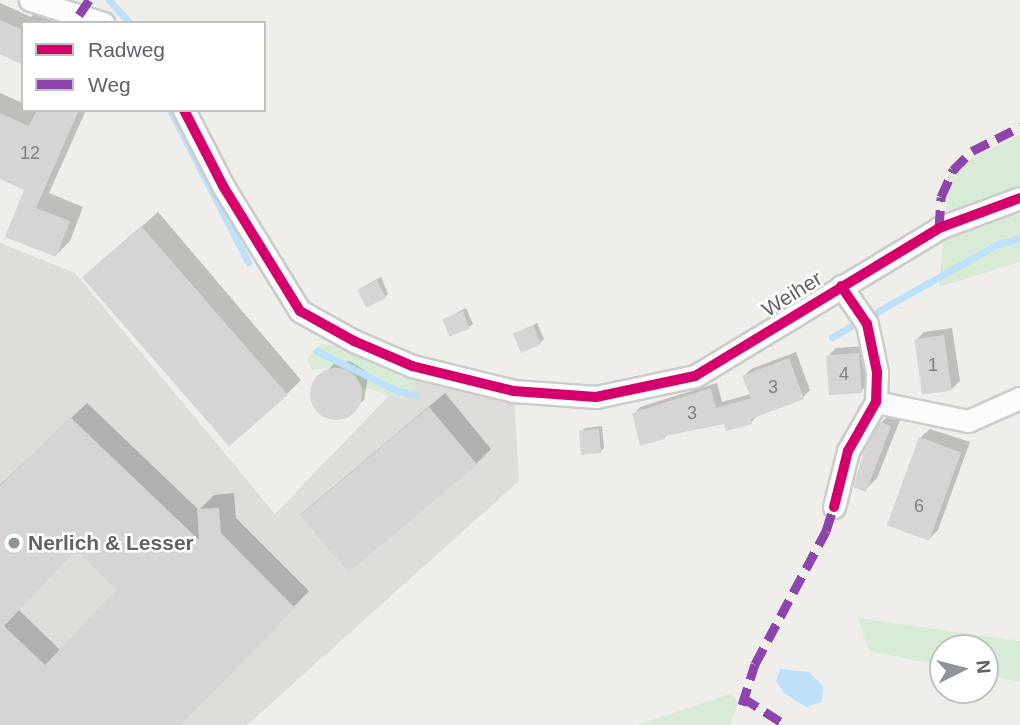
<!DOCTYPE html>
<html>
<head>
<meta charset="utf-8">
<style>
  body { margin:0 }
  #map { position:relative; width:1020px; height:725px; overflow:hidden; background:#efeeea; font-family:Arial,sans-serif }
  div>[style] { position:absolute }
  .industrial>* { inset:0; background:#dfddda }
  .green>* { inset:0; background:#d8ebd6 }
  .water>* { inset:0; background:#bfe0f9 }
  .shadow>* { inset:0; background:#0003 }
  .stream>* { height:7px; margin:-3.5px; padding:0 3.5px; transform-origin:3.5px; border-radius:3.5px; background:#bfe0f9 }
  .building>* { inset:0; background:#d6d5d3; transform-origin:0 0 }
  .round { border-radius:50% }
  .roads { filter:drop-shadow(2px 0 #cbcccc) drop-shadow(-2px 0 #cbcccc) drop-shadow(0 2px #cbcccc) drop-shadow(0 -2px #cbcccc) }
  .street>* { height:21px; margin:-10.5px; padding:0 10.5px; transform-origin:10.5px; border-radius:10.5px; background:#fdfcfc }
  .quiet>* { height:9px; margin-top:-4.5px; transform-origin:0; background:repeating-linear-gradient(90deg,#8e44ad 0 18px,transparent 0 27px) }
  .cycleway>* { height:10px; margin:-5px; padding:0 5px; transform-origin:5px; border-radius:5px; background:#d6006c }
  .dots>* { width:19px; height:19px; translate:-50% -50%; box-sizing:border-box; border:4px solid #fff; border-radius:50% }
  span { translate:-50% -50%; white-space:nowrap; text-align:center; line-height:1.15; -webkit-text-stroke:5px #fff; paint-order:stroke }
  .number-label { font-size:18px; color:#7e8184 }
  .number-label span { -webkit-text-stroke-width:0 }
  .street-label { font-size:21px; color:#5f6368 }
  .poi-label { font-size:21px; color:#5f6368; font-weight:700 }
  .left { translate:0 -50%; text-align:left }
  .legend { position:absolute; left:21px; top:21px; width:245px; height:91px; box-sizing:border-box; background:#fff; border:2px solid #bfc1c3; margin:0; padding:9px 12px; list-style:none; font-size:21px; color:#5f6368 }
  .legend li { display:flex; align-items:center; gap:14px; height:35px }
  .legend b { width:35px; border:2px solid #bfc1c3 }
  .north { position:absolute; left:929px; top:634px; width:70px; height:70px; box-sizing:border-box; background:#fff; border:2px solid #bfc1c3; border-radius:50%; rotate:84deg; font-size:19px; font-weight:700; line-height:28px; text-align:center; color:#5f6368 }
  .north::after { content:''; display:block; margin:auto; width:24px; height:32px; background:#919496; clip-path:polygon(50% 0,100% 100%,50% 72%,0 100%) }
</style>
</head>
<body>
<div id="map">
  <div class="industrial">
    <div style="clip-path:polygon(0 243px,75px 273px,275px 514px,409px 375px,514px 395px,519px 481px,247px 725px,0 725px)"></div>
  </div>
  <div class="green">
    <div style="clip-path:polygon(1020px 135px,1020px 262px,939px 287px,950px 168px)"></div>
    <div style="clip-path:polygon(321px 344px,340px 346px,383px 365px,402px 367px,416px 381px,414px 388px,403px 400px,363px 387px,352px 372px,342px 366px,312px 370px,307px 358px)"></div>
    <div style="clip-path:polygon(858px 618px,1020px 641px,1020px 682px,985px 675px,985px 648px,943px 648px,943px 666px,869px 651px)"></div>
    <div style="clip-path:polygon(732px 693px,738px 704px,730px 725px,638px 725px)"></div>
  </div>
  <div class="water">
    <div style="clip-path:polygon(780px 669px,809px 672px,823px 686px,822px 702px,806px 707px,785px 694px,776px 681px)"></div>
  </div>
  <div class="shadow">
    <div style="clip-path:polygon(0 3px,31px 17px,44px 3px,66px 12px,61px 23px,23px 23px,23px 63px,0 53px)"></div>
    <div style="clip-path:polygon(0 93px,23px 103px,23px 110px,86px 110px,49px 193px,83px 207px,70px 241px,56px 255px,26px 189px,0 177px)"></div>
    <div style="clip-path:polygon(158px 212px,301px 380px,286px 395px,84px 277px)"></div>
    <div style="clip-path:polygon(381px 277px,388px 294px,385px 297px,359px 289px)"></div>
    <div style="clip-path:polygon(466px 308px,473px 324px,469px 327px,445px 319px)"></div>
    <div style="clip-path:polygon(537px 323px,544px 339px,540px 343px,515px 335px)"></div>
    <div style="clip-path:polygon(952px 328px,960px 381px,952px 389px,916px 340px,924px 332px)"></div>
    <div style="clip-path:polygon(866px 346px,869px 383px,861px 391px,828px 356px,836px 348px)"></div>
    <div style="clip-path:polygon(796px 352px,810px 390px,803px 397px,758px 415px,751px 422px,725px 422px,668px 434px,664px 438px,634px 414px,640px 407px,717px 383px,722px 402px,751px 394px,744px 376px,751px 369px)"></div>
    <div style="clip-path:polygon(350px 361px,364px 370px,368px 377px,364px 400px,342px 417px,320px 412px,311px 395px,314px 383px,335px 363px)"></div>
    <div style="clip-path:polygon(445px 393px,491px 449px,476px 464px,301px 514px)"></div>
    <div style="clip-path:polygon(evenodd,87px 403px,199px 510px,214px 495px,234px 493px,236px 518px,309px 591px,179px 725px,0 725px,0 485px,87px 403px,77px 548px,118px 590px,61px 651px,18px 609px,77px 548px)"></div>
    <div style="clip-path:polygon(893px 411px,902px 415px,877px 478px,865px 490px,881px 423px)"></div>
    <div style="clip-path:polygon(602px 426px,604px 448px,601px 451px,581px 432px,585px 428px)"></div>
    <div style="clip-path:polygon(930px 429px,970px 442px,938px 530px,929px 539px,920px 438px)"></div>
  </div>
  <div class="stream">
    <div style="left:109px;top:0;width:31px;rotate:48deg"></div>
    <div style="left:170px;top:110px;width:171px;rotate:62.8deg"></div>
    <div style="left:832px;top:337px;width:190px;rotate:-29.3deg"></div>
    <div style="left:998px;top:244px;width:23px;rotate:-15deg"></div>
    <div style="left:317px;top:351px;width:90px;rotate:26.3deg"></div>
    <div style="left:398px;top:391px;width:19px;rotate:12deg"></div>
  </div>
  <div class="building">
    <div style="clip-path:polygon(0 20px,23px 30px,23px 65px,0 54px)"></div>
    <div style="clip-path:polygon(37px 110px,79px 110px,36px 208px,70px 221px,56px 257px,5px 237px,24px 190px,0 179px,0 113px,29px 126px)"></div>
    <div style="left:141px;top:226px;width:224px;height:78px;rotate:49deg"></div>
    <div style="left:377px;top:280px;width:20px;height:22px;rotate:63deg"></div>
    <div style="left:463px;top:311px;width:19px;height:22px;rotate:69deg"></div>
    <div style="left:533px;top:325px;width:21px;height:22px;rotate:67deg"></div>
    <div style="left:944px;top:335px;width:56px;height:30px;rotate:82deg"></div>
    <div style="left:859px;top:353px;width:40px;height:33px;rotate:86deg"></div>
    <div style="clip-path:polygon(789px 358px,804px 399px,751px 419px,752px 424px,726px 431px,724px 424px,665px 436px,665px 439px,640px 446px,632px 413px,711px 388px,716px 408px,751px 398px,742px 376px)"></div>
    <div class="round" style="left:310px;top:368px;width:52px;height:52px"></div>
    <div style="left:429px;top:407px;width:75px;height:168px;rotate:50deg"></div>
    <div style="clip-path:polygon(evenodd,70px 417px,199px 540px,197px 509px,219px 508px,221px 533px,295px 608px,181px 725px,0 725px,0 486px,70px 417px,76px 550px,116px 590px,45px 665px,4px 626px,76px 550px)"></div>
    <div style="clip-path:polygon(880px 422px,891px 426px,866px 492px,853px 487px,865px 448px)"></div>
    <div style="left:599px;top:429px;width:24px;height:20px;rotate:85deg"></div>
    <div style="left:919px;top:437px;width:45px;height:94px;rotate:20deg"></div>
  </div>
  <div class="roads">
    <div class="street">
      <div style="left:30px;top:0;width:77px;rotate:17.5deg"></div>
      <div style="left:184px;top:110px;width:85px;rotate:62.8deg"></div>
      <div style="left:223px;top:186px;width:147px;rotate:58.4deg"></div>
      <div style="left:300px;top:311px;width:62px;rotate:29.1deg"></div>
      <div style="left:354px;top:341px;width:63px;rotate:23.3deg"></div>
      <div style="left:412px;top:366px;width:105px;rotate:13.8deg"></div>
      <div style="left:514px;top:391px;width:82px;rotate:4.2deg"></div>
      <div style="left:596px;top:397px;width:101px;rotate:-12deg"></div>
      <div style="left:695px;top:376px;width:285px;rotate:-31.2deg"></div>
      <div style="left:939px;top:228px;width:86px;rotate:-20.3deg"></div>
      <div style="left:876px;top:402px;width:94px;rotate:11.7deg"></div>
      <div style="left:968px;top:421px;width:57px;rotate:-23.9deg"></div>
      <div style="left:834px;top:507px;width:58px;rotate:-76deg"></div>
      <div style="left:848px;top:451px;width:56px;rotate:-60.3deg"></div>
      <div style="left:876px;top:402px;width:30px;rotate:-88deg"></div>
      <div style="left:877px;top:372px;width:49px;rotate:-101.8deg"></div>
      <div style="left:867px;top:324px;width:46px;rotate:-124.4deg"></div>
    </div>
  </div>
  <div class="quiet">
    <div style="left:79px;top:15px;width:18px;rotate:-56deg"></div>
    <div style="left:939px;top:228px;width:31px;rotate:-86deg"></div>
    <div style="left:941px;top:197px;width:30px;rotate:-66deg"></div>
    <div style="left:953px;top:170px;width:27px;rotate:-45deg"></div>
    <div style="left:972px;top:151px;width:54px;rotate:-26.6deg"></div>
    <div style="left:742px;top:697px;width:52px;rotate:32.5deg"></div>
    <div style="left:742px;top:705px;width:43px;rotate:-72.4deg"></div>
    <div style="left:755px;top:664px;width:151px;rotate:-61.9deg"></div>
    <div style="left:826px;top:531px;width:25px;rotate:-72deg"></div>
  </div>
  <div class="cycleway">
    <div style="left:184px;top:110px;width:85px;rotate:62.8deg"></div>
    <div style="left:223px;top:186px;width:147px;rotate:58.4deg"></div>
    <div style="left:300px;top:311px;width:62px;rotate:29.1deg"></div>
    <div style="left:354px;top:341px;width:63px;rotate:23.3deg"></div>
    <div style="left:412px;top:366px;width:105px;rotate:13.8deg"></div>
    <div style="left:514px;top:391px;width:82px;rotate:4.2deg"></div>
    <div style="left:596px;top:397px;width:101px;rotate:-12deg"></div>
    <div style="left:695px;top:376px;width:285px;rotate:-31.2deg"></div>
    <div style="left:939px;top:228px;width:86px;rotate:-20.3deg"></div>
    <div style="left:834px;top:507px;width:58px;rotate:-76deg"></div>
    <div style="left:848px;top:451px;width:56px;rotate:-60.3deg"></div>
    <div style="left:876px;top:402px;width:30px;rotate:-88deg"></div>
    <div style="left:877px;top:372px;width:49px;rotate:-101.8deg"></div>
    <div style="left:867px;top:324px;width:46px;rotate:-124.4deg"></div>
  </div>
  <div class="dots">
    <div style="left:14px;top:543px;background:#919496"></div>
  </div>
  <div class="number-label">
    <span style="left:30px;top:153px">12</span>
    <span style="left:933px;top:365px">1</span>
    <span style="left:844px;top:374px">4</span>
    <span style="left:773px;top:387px">3</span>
    <span style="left:692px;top:413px">3</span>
    <span style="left:919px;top:506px">6</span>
  </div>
  <div class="street-label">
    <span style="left:792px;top:294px;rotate:-32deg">Weiher</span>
  </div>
  <div class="poi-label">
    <span class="left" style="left:28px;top:543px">Nerlich &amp; Lesser</span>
  </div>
  <ul class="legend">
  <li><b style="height:9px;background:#d6006c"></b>Radweg</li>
  <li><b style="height:9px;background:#8e44ad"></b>Weg</li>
  </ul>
  <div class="north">N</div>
</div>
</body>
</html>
